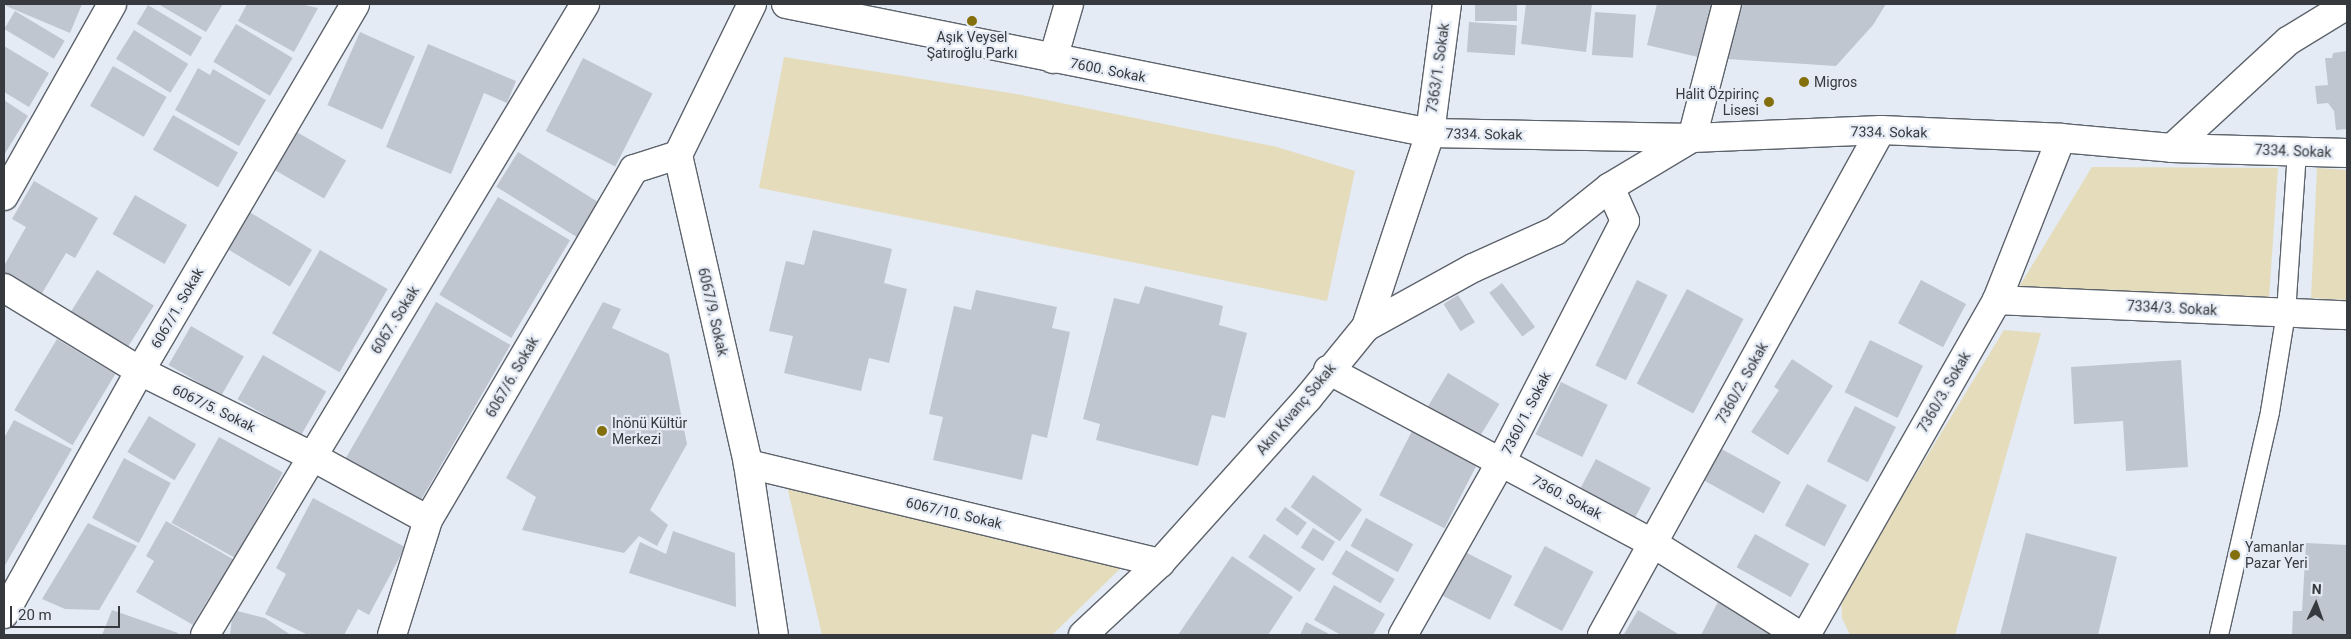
<!DOCTYPE html>
<html>
<head>
<meta charset="utf-8">
<style>
  body { margin:0 }
  #map { position:relative; width:2351px; height:639px; overflow:hidden; background:#e4ebf5; font-family:Roboto,sans-serif }
  div>[style] { position:absolute }
  .green>* { inset:0; background:#e4dcbb }
  .building>* { inset:0; background:#c0c6d0; transform-origin:0 0 }
  .roads { filter:drop-shadow(1px 0 #5d636b) drop-shadow(-1px 0 #5d636b) drop-shadow(0 1px #5d636b) drop-shadow(0 -1px #5d636b) }
  .lane>* { height:18px; margin:-9px; padding:0 9px; transform-origin:9px; border-radius:9px; background:#fff }
  .street>* { height:28px; margin:-14px; padding:0 14px; transform-origin:14px; border-radius:14px; background:#fff }
  .secondary>* { height:28px; margin:-14px; padding:0 14px; transform-origin:14px; border-radius:14px; background:#fff }
  .dots>* { width:14px; height:14px; translate:-50% -50%; box-sizing:border-box; border:2px solid #e4ebf5; border-radius:50% }
  span { translate:-50% -50%; white-space:nowrap; text-align:center; line-height:1.15; -webkit-text-stroke:4.5px #e4ebf5; paint-order:stroke }
  .poi-label { font-size:14px; color:#36393d }
  .left { translate:0 -50%; text-align:left }
  .right { translate:-100% -50%; text-align:right }
  .street-label { font-size:14px; color:#36393d }
  .frame { position:absolute; inset:0; border:5px solid #36393d; pointer-events:none }
  .north { position:absolute; left:2291px; top:579px; width:50px; height:50px; -webkit-text-stroke:4px #e4ebf5; paint-order:stroke; rotate:3deg; font-size:14px; font-weight:700; line-height:20px; text-align:center; color:#36393d }
  .north::after { content:''; display:block; margin:auto; width:18px; height:22px; background:#36393d; clip-path:polygon(50% 0,100% 100%,50% 72%,0 100%) }
  .scale { position:absolute; left:10px; top:606px; width:110px; height:22px; box-sizing:border-box; border:2px solid #36393d; border-top:0; padding-left:6px; font-size:15px; line-height:18px; white-space:nowrap; color:#36393d; -webkit-text-stroke:4px #e4ebf5; paint-order:stroke }
</style>
</head>
<body>
<div id="map">
  <div class="green">
    <div style="clip-path:polygon(784px 57px,1022px 95px,1277px 147px,1355px 171px,1327px 301px,759px 188px)"></div>
    <div style="clip-path:polygon(2092px 167px,2278px 168px,2269px 298px,2019px 287px)"></div>
    <div style="clip-path:polygon(2317px 168px,2347px 170px,2347px 300px,2311px 298px)"></div>
    <div style="clip-path:polygon(2004px 330px,2041px 333px,1955px 635px,1850px 635px,1842px 618px,1841px 597px)"></div>
    <div style="clip-path:polygon(787px 486px,1127px 562px,1052px 635px,822px 635px)"></div>
  </div>
  <div class="building">
    <div style="clip-path:polygon(7px 4px,82px 4px,70px 33px,6px 6px)"></div>
    <div style="clip-path:polygon(158px 4px,223px 4px,206px 32px)"></div>
    <div style="clip-path:polygon(247px 4px,300px 4px,318px 8px,294px 52px,238px 21px)"></div>
    <div style="left:1475px;top:4px;width:42px;height:17px"></div>
    <div style="clip-path:polygon(1526px 4px,1592px 4px,1586px 52px,1521px 44px)"></div>
    <div style="clip-path:polygon(1657px 4px,1715px 4px,1702px 58px,1647px 45px)"></div>
    <div style="clip-path:polygon(1743px 4px,1886px 4px,1873px 25px,1836px 66px,1727px 59px)"></div>
    <div style="left:148px;top:5px;width:63px;height:22px;rotate:31deg"></div>
    <div style="left:15px;top:11px;width:58px;height:21px;rotate:31deg"></div>
    <div style="left:1595px;top:12px;width:41px;height:43px;rotate:4deg"></div>
    <div style="left:1469px;top:22px;width:48px;height:30px;rotate:4deg"></div>
    <div style="left:236px;top:24px;width:66px;height:44px;rotate:31deg"></div>
    <div style="left:134px;top:30px;width:64px;height:34px;rotate:32deg"></div>
    <div style="left:360px;top:32px;width:60px;height:80px;rotate:24deg"></div>
    <div style="clip-path:polygon(428px 44px,516px 81px,507px 103px,484px 93px,451px 174px,386px 147px)"></div>
    <div style="clip-path:polygon(4px 46px,49px 73px,29px 107px,4px 92px)"></div>
    <div style="clip-path:polygon(2347px 51px,2347px 129px,2336px 130px,2334px 111px,2328px 103px,2317px 104px,2315px 86px,2328px 85px,2325px 58px,2332px 58px,2333px 53px)"></div>
    <div style="left:583px;top:58px;width:78px;height:82px;rotate:27deg"></div>
    <div style="left:113px;top:66px;width:62px;height:46px;rotate:30deg"></div>
    <div style="clip-path:polygon(198px 68px,210px 75px,213px 69px,266px 100px,239px 146px,175px 110px)"></div>
    <div style="clip-path:polygon(4px 100px,28px 116px,4px 155px)"></div>
    <div style="left:173px;top:115px;width:75px;height:40px;rotate:30deg"></div>
    <div style="left:295px;top:131px;width:59px;height:44px;rotate:30deg"></div>
    <div style="left:518px;top:152px;width:99px;height:41px;rotate:32deg"></div>
    <div style="clip-path:polygon(34px 181px,98px 218px,75px 258px,66px 253px,41px 295px,4px 273px,4px 266px,26px 227px,12px 219px)"></div>
    <div style="left:135px;top:195px;width:60px;height:45px;rotate:30deg"></div>
    <div style="left:498px;top:197px;width:84px;height:114px;rotate:31deg"></div>
    <div style="left:246px;top:210px;width:77px;height:43px;rotate:31deg"></div>
    <div style="clip-path:polygon(813px 230px,892px 249px,884px 283px,907px 289px,889px 363px,869px 358px,861px 391px,784px 373px,793px 336px,769px 331px,786px 261px,804px 265px)"></div>
    <div style="left:320px;top:250px;width:78px;height:96px;rotate:30deg"></div>
    <div style="left:97px;top:270px;width:67px;height:49px;rotate:32deg"></div>
    <div style="left:1637px;top:280px;width:34px;height:95px;rotate:26deg"></div>
    <div style="left:1921px;top:280px;width:51px;height:49px;rotate:28deg"></div>
    <div style="left:1502px;top:283px;width:55px;height:16px;rotate:53deg"></div>
    <div style="clip-path:polygon(1145px 286px,1223px 306px,1219px 325px,1247px 333px,1225px 418px,1212px 415px,1198px 466px,1096px 440px,1100px 424px,1083px 419px,1114px 298px,1139px 304px)"></div>
    <div style="left:1687px;top:289px;width:64px;height:107px;rotate:28deg"></div>
    <div style="clip-path:polygon(976px 290px,1057px 307px,1052px 328px,1070px 332px,1047px 438px,1032px 434px,1022px 480px,933px 460px,943px 417px,929px 414px,954px 306px,971px 310px)"></div>
    <div style="left:1458px;top:295px;width:32px;height:17px;rotate:58deg"></div>
    <div style="left:436px;top:302px;width:86px;height:186px;rotate:30deg"></div>
    <div style="clip-path:polygon(603px 302px,621px 309px,612px 328px,669px 354px,687px 444px,650px 510px,668px 525px,657px 546px,639px 536px,624px 553px,522px 530px,536px 497px,506px 478px)"></div>
    <div style="left:191px;top:326px;width:61px;height:45px;rotate:30deg"></div>
    <div style="left:57px;top:339px;width:68px;height:83px;rotate:31deg"></div>
    <div style="left:1870px;top:340px;width:59px;height:58px;rotate:26deg"></div>
    <div style="left:263px;top:355px;width:73px;height:51px;rotate:30deg"></div>
    <div style="clip-path:polygon(1792px 359px,1833px 386px,1788px 455px,1751px 432px,1779px 390px,1774px 387px)"></div>
    <div style="clip-path:polygon(2181px 360px,2188px 467px,2126px 471px,2123px 421px,2074px 424px,2071px 367px)"></div>
    <div style="left:1448px;top:373px;width:60px;height:41px;rotate:31deg"></div>
    <div style="left:1561px;top:382px;width:52px;height:58px;rotate:26deg"></div>
    <div style="left:1855px;top:406px;width:46px;height:62px;rotate:27deg"></div>
    <div style="left:149px;top:416px;width:55px;height:42px;rotate:31deg"></div>
    <div style="clip-path:polygon(14px 420px,72px 449px,4px 567px,4px 438px)"></div>
    <div style="left:1412px;top:431px;width:73px;height:72px;rotate:27deg"></div>
    <div style="left:219px;top:437px;width:73px;height:98px;rotate:29deg"></div>
    <div style="left:1718px;top:447px;width:72px;height:36px;rotate:29deg"></div>
    <div style="left:124px;top:458px;width:53px;height:68px;rotate:28deg"></div>
    <div style="left:1596px;top:459px;width:62px;height:42px;rotate:28deg"></div>
    <div style="left:1313px;top:475px;width:60px;height:39px;rotate:35deg"></div>
    <div style="left:1807px;top:484px;width:45px;height:47px;rotate:28deg"></div>
    <div style="clip-path:polygon(313px 498px,405px 547px,369px 615px,358px 609px,344px 635px,308px 635px,265px 614px,286px 574px,276px 568px)"></div>
    <div style="left:1285px;top:507px;width:27px;height:16px;rotate:36deg"></div>
    <div style="left:1366px;top:518px;width:54px;height:32px;rotate:29deg"></div>
    <div style="clip-path:polygon(166px 521px,238px 562px,218px 598px,211px 594px,193px 625px,136px 592px,154px 561px,146px 556px)"></div>
    <div style="clip-path:polygon(88px 523px,137px 546px,99px 610px,65px 609px,42px 599px)"></div>
    <div style="left:1313px;top:528px;width:26px;height:23px;rotate:32deg"></div>
    <div style="clip-path:polygon(673px 531px,735px 553px,736px 607px,629px 573px,640px 542px,666px 554px)"></div>
    <div style="clip-path:polygon(2026px 533px,2117px 557px,2098px 635px,2000px 635px)"></div>
    <div style="left:1264px;top:534px;width:62px;height:28px;rotate:34deg"></div>
    <div style="left:1755px;top:534px;width:62px;height:38px;rotate:29deg"></div>
    <div style="clip-path:polygon(2306px 543px,2347px 545px,2347px 635px,2292px 635px,2293px 611px,2302px 611px)"></div>
    <div style="left:1545px;top:546px;width:55px;height:67px;rotate:28deg"></div>
    <div style="left:1346px;top:550px;width:57px;height:28px;rotate:31deg"></div>
    <div style="left:1465px;top:552px;width:53px;height:49px;rotate:27deg"></div>
    <div style="clip-path:polygon(1232px 556px,1293px 597px,1268px 635px,1178px 635px)"></div>
    <div style="clip-path:polygon(1334px 585px,1385px 614px,1373px 635px,1341px 635px,1314px 620px)"></div>
    <div style="clip-path:polygon(1719px 600px,1778px 635px,1701px 635px)"></div>
    <div style="clip-path:polygon(112px 610px,178px 633px,177px 635px,102px 635px)"></div>
    <div style="clip-path:polygon(233px 610px,265px 618px,291px 635px,230px 635px)"></div>
    <div style="clip-path:polygon(1638px 610px,1680px 635px,1624px 634px)"></div>
    <div style="clip-path:polygon(1306px 622px,1331px 635px,1300px 635px)"></div>
  </div>
  <div class="roads">
    <div class="lane">
      <div style="left:2219px;top:635px;width:229px;rotate:-77.1deg"></div>
      <div style="left:2270px;top:412px;width:100px;rotate:-80.8deg"></div>
      <div style="left:2286px;top:313px;width:162px;rotate:-86.1deg"></div>
    </div>
    <div class="street">
      <div style="left:752px;top:4px;width:168px;rotate:116.1deg"></div>
      <div style="left:678px;top:155px;width:317px;rotate:77.2deg"></div>
      <div style="left:748px;top:464px;width:173px;rotate:81.4deg"></div>
      <div style="left:1053px;top:59px;width:57px;rotate:-73.8deg"></div>
      <div style="left:1692px;top:138px;width:138px;rotate:-75.4deg"></div>
      <div style="left:4px;top:196px;width:220px;rotate:-60.6deg"></div>
      <div style="left:4px;top:288px;width:159px;rotate:31.4deg"></div>
      <div style="left:140px;top:371px;width:191px;rotate:26.4deg"></div>
      <div style="left:311px;top:456px;width:133px;rotate:28.7deg"></div>
      <div style="left:1997px;top:300px;width:350px;rotate:2.5deg"></div>
      <div style="left:1328px;top:370px;width:370px;rotate:28.1deg"></div>
      <div style="left:1654px;top:544px;width:171px;rotate:32.1deg"></div>
      <div style="left:748px;top:464px;width:424px;rotate:13.5deg"></div>
      <div style="left:4px;top:614px;width:278px;rotate:-60.8deg"></div>
      <div style="left:140px;top:371px;width:425px;rotate:-59.6deg"></div>
      <div style="left:205px;top:635px;width:737px;rotate:-58.94deg"></div>
      <div style="left:392px;top:635px;width:121px;rotate:-72.6deg"></div>
      <div style="left:428px;top:520px;width:407px;rotate:-59.6deg"></div>
      <div style="left:634px;top:169px;width:46px;rotate:-17.7deg"></div>
      <div style="left:1083px;top:635px;width:105px;rotate:-43.1deg"></div>
      <div style="left:1160px;top:563px;width:222px;rotate:-48.1deg"></div>
      <div style="left:1308px;top:398px;width:92px;rotate:-50.8deg"></div>
      <div style="left:1366px;top:327px;width:204px;rotate:-71.7deg"></div>
      <div style="left:1430px;top:133px;width:130px;rotate:-82.5deg"></div>
      <div style="left:1403px;top:635px;width:199px;rotate:-60.5deg"></div>
      <div style="left:1501px;top:462px;width:271px;rotate:-62.8deg"></div>
      <div style="left:1625px;top:221px;width:37px;rotate:-114deg"></div>
      <div style="left:1602px;top:635px;width:577px;rotate:-61.08deg"></div>
      <div style="left:1806px;top:635px;width:386px;rotate:-60.3deg"></div>
      <div style="left:1997px;top:300px;width:174px;rotate:-68.4deg"></div>
    </div>
    <div class="secondary">
      <div style="left:786px;top:4px;width:657px;rotate:11.33deg"></div>
      <div style="left:1430px;top:133px;width:262px;rotate:1.1deg"></div>
      <div style="left:1692px;top:138px;width:189px;rotate:-2.4deg"></div>
      <div style="left:1881px;top:130px;width:180px;rotate:2.5deg"></div>
      <div style="left:2061px;top:138px;width:111px;rotate:5.1deg"></div>
      <div style="left:2172px;top:148px;width:175px;rotate:1.6deg"></div>
      <div style="left:2172px;top:148px;width:158px;rotate:-42.7deg"></div>
      <div style="left:2288px;top:41px;width:69px;rotate:-31.4deg"></div>
      <div style="left:1366px;top:327px;width:122px;rotate:-28.9deg"></div>
      <div style="left:1473px;top:268px;width:90px;rotate:-24.3deg"></div>
      <div style="left:1555px;top:231px;width:70px;rotate:-38.7deg"></div>
      <div style="left:1610px;top:187px;width:96px;rotate:-30.9deg"></div>
    </div>
  </div>
  <div class="dots">
    <div style="left:972px;top:21px;background:#846f0d"></div>
    <div style="left:1804px;top:82px;background:#846f0d"></div>
    <div style="left:1769px;top:102px;background:#846f0d"></div>
    <div style="left:602px;top:431px;background:#846f0d"></div>
    <div style="left:2235px;top:555px;background:#846f0d"></div>
  </div>
  <div class="poi-label">
    <span style="left:972px;top:45px">Aşık Veysel<br>Şatıroğlu Parkı</span>
    <span class="left" style="left:1814px;top:82px">Migros</span>
    <span class="right" style="left:1759px;top:102px">Halit Özpirinç<br>Lisesi</span>
    <span class="left" style="left:612px;top:431px">Inönü Kültür<br>Merkezi</span>
    <span class="left" style="left:2245px;top:555px">Yamanlar<br>Pazar Yeri</span>
  </div>
  <div class="street-label">
    <span style="left:1438px;top:68px;rotate:-82deg">7363/1. Sokak</span>
    <span style="left:1108px;top:70px;rotate:11deg">7600. Sokak</span>
    <span style="left:1889px;top:132px;rotate:1deg">7334. Sokak</span>
    <span style="left:1484px;top:134px;rotate:1deg">7334. Sokak</span>
    <span style="left:2293px;top:151px;rotate:2deg">7334. Sokak</span>
    <span style="left:177px;top:308px;rotate:-60deg">6067/1. Sokak</span>
    <span style="left:2172px;top:308px;rotate:3deg">7334/3. Sokak</span>
    <span style="left:713px;top:312px;rotate:77deg">6067/9. Sokak</span>
    <span style="left:395px;top:320px;rotate:-58deg">6067. Sokak</span>
    <span style="left:512px;top:377px;rotate:-60deg">6067/6. Sokak</span>
    <span style="left:1742px;top:383px;rotate:-61deg">7360/2. Sokak</span>
    <span style="left:1944px;top:392px;rotate:-60deg">7360/3. Sokak</span>
    <span style="left:214px;top:408px;rotate:26deg">6067/5. Sokak</span>
    <span style="left:1296px;top:409px;rotate:-50deg">Akın Kıvanç Sokak</span>
    <span style="left:1526px;top:413px;rotate:-63deg">7360/1. Sokak</span>
    <span style="left:1567px;top:497px;rotate:28deg">7360. Sokak</span>
    <span style="left:954px;top:513px;rotate:13deg">6067/10. Sokak</span>
  </div>
  <div class="frame"></div>
  <div class="north">N</div>
  <div class="scale">20 m</div>
</div>
</body>
</html>
